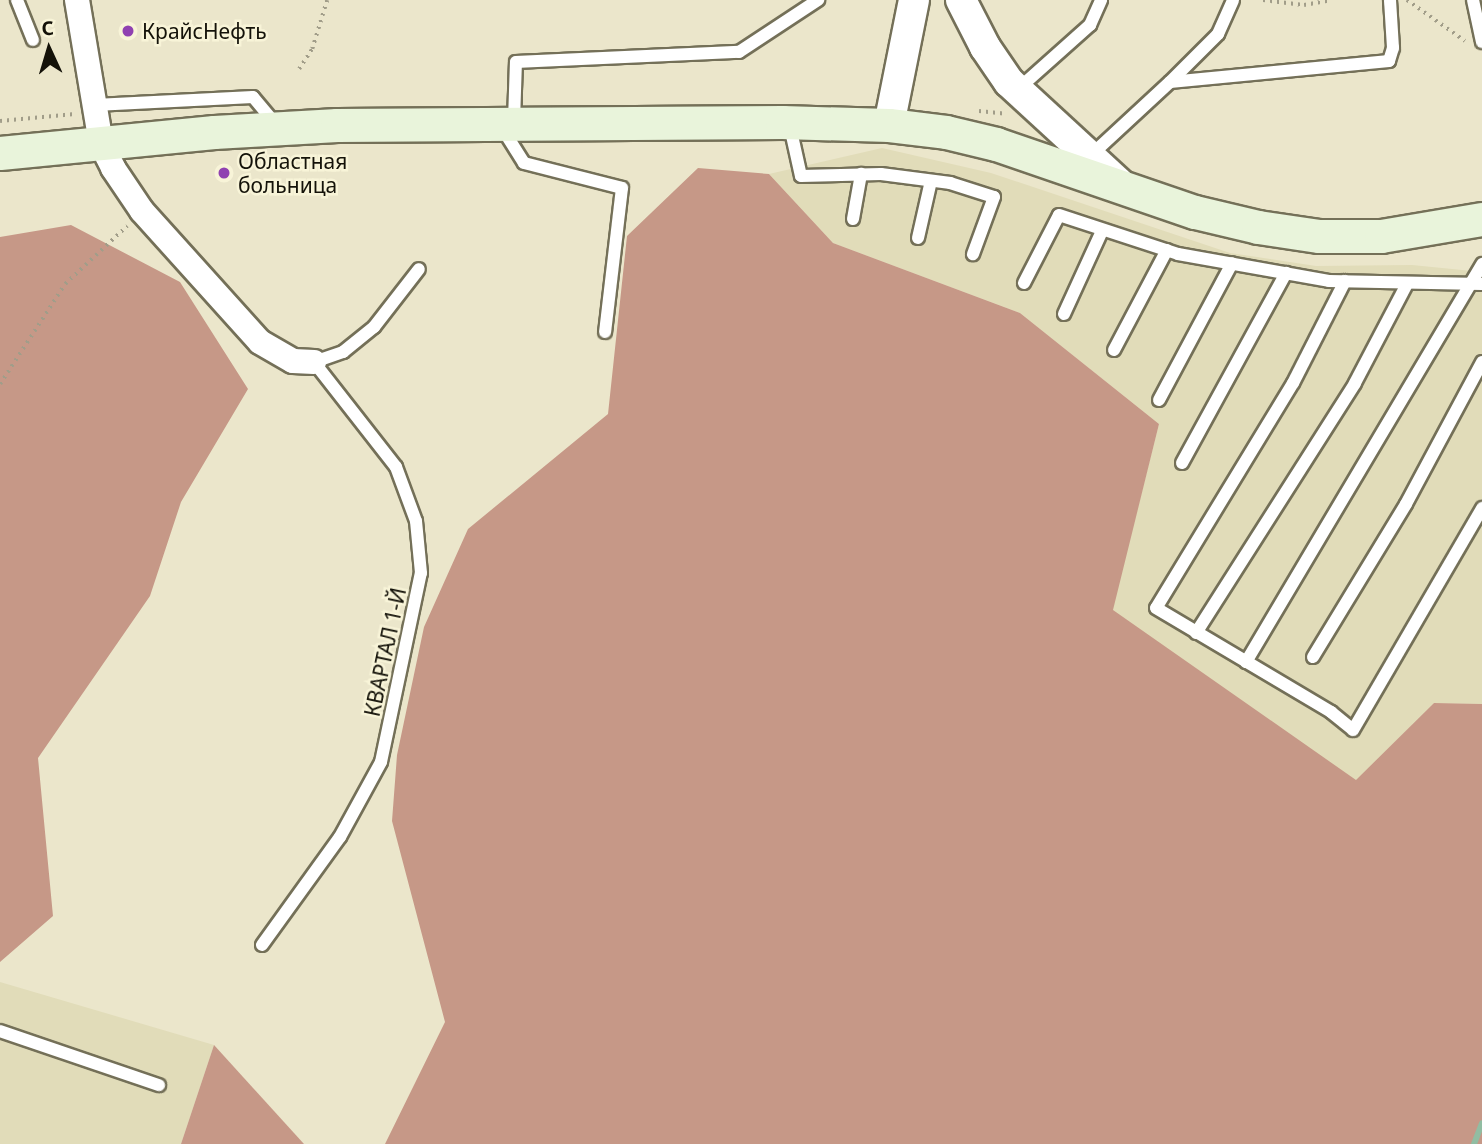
<!DOCTYPE html>
<html>
<head>
<meta charset="utf-8">
<style>
  body { margin:0 }
  #map { position:relative; width:1482px; height:1144px; overflow:hidden; background:#ebe6cb; font-family:"Noto Sans",sans-serif }
  div>[style] { position:absolute }
  .built>* { inset:0; background:#e1dcb9 }
  .forest>* { inset:0; background:#c69887 }
  .stream>* { height:6px; margin:-3px; padding:0 3px; transform-origin:3px; border-radius:3px; background:#91bda2 }
  .path>* { height:3.5px; margin-top:-1.75px; transform-origin:0; background:repeating-linear-gradient(90deg,#a19d89 0 2px,transparent 0 7px) }
  .roads { filter:drop-shadow(2px 0 #747058) drop-shadow(-2px 0 #747058) drop-shadow(0 2px #747058) drop-shadow(0 -2px #747058) }
  .service>* { height:12px; margin:-6px; padding:0 6px; transform-origin:6px; border-radius:6px; background:#fff }
  .minor>* { height:24px; margin:-12px; padding:0 12px; transform-origin:12px; border-radius:12px; background:#fff }
  .tertiary>* { height:30px; margin:-15px; padding:0 15px; transform-origin:15px; border-radius:15px; background:#fff }
  .secondary>* { height:33px; margin:-16.5px; padding:0 16.5px; transform-origin:16.5px; border-radius:16.5px; background:#e9f4db }
  .dots>* { width:19px; height:19px; translate:-50% -50%; box-sizing:border-box; border:4px solid #f8f4d8; border-radius:50% }
  span { translate:-50% -50%; white-space:nowrap; text-align:center; line-height:1.15; -webkit-text-stroke:5px #f8f4d8; paint-order:stroke }
  .poi-label { font-size:21px; color:#141209 }
  .left { translate:0 -50%; text-align:left }
  .street-label { font-size:21px; color:#141209 }
  .north { position:absolute; left:14px; top:14px; width:70px; height:70px; -webkit-text-stroke:5px #f8f4d8; paint-order:stroke; rotate:356deg; font-size:19px; font-weight:700; line-height:28px; text-align:center; color:#141209 }
  .north::after { content:''; display:block; margin:auto; width:24px; height:32px; background:#141209; clip-path:polygon(50% 0,100% 100%,50% 72%,0 100%) }
</style>
</head>
<body>
<div id="map">
  <div class="built">
    <div style="clip-path:polygon(882px 148px,991px 173px,1230px 253px,1316px 266px,1412px 265px,1482px 272px,1482px 704px,1434px 703px,1356px 781px,1112px 610px,1159px 424px,1020px 313px,833px 243px,769px 174px)"></div>
    <div style="clip-path:polygon(0 982px,214px 1045px,181px 1144px,0 1144px)"></div>
  </div>
  <div class="forest">
    <div style="clip-path:polygon(698px 168px,769px 174px,833px 243px,1020px 313px,1159px 424px,1113px 610px,1356px 780px,1434px 703px,1482px 704px,1482px 1144px,385px 1144px,445px 1022px,392px 821px,397px 755px,424px 627px,468px 529px,608px 414px,627px 236px)"></div>
    <div style="clip-path:polygon(71px 225px,180px 282px,248px 389px,181px 502px,150px 596px,38px 758px,53px 916px,0 962px,0 237px)"></div>
    <div style="clip-path:polygon(214px 1045px,304px 1144px,181px 1144px)"></div>
  </div>
  <div class="stream">
    <div style="left:1474px;top:1144px;width:22px;rotate:-69deg"></div>
  </div>
  <div class="path">
    <div style="left:1263px;top:0;width:41px;rotate:7deg"></div>
    <div style="left:1304px;top:5px;width:27px;rotate:-10deg"></div>
    <div style="left:1407px;top:0;width:71px;rotate:35.3deg"></div>
    <div style="left:299px;top:69px;width:24px;rotate:-57deg"></div>
    <div style="left:312px;top:49px;width:51px;rotate:-73deg"></div>
    <div style="left:979px;top:111px;width:27px;rotate:6deg"></div>
    <div style="left:0;top:121px;width:75px;rotate:-5.3deg"></div>
    <div style="left:0;top:384px;width:119px;rotate:-57deg"></div>
    <div style="left:65px;top:284px;width:85px;rotate:-43.1deg"></div>
  </div>
  <div class="roads">
    <div class="service">
      <div style="left:17px;top:0;width:43px;rotate:68.2deg"></div>
      <div style="left:1473px;top:0;width:43px;rotate:77.9deg"></div>
      <div style="left:1170px;top:82px;width:68px;rotate:-45deg"></div>
      <div style="left:1218px;top:34px;width:37px;rotate:-66deg"></div>
      <div style="left:1017px;top:90px;width:98px;rotate:-41.7deg"></div>
      <div style="left:1090px;top:25px;width:27px;rotate:-66deg"></div>
      <div style="left:95px;top:105px;width:158px;rotate:-2.9deg"></div>
      <div style="left:253px;top:97px;width:34px;rotate:50deg"></div>
      <div style="left:514px;top:121px;width:59px;rotate:-88.1deg"></div>
      <div style="left:516px;top:62px;width:223px;rotate:-2.6deg"></div>
      <div style="left:739px;top:52px;width:95px;rotate:-33.4deg"></div>
      <div style="left:789px;top:122px;width:55px;rotate:77.5deg"></div>
      <div style="left:801px;top:176px;width:80px;rotate:-1.4deg"></div>
      <div style="left:881px;top:174px;width:70px;rotate:7.4deg"></div>
      <div style="left:950px;top:183px;width:46px;rotate:17.7deg"></div>
      <div style="left:994px;top:197px;width:61px;rotate:110.2deg"></div>
      <div style="left:502px;top:128px;width:41px;rotate:57.8deg"></div>
      <div style="left:524px;top:163px;width:101px;rotate:14.3deg"></div>
      <div style="left:622px;top:188px;width:145px;rotate:96.7deg"></div>
      <div style="left:1089px;top:157px;width:110px;rotate:-42.8deg"></div>
      <div style="left:1170px;top:82px;width:220px;rotate:-5.5deg"></div>
      <div style="left:1389px;top:61px;width:14px;rotate:-73deg"></div>
      <div style="left:1393px;top:48px;width:48px;rotate:-93.6deg"></div>
      <div style="left:853px;top:219px;width:46px;rotate:-79.9deg"></div>
      <div style="left:918px;top:238px;width:58px;rotate:-77.2deg"></div>
      <div style="left:1345px;top:281px;width:114px;rotate:117deg"></div>
      <div style="left:1293px;top:383px;width:263px;rotate:121.3deg"></div>
      <div style="left:1156px;top:608px;width:204px;rotate:30.7deg"></div>
      <div style="left:1331px;top:712px;width:28px;rotate:39deg"></div>
      <div style="left:1353px;top:730px;width:257px;rotate:-59.8deg"></div>
      <div style="left:1024px;top:283px;width:76px;rotate:-62.8deg"></div>
      <div style="left:1059px;top:215px;width:125px;rotate:18.1deg"></div>
      <div style="left:1178px;top:254px;width:153px;rotate:10.1deg"></div>
      <div style="left:1329px;top:281px;width:153px;rotate:1.1deg"></div>
      <div style="left:1064px;top:314px;width:91px;rotate:-65.4deg"></div>
      <div style="left:1114px;top:350px;width:113px;rotate:-62.1deg"></div>
      <div style="left:1159px;top:400px;width:155px;rotate:-61.9deg"></div>
      <div style="left:1182px;top:463px;width:217px;rotate:-61.3deg"></div>
      <div style="left:1196px;top:633px;width:296px;rotate:-57.5deg"></div>
      <div style="left:1355px;top:383px;width:112px;rotate:-62.3deg"></div>
      <div style="left:1313px;top:657px;width:179px;rotate:-58.7deg"></div>
      <div style="left:1406px;top:504px;width:161px;rotate:-61.8deg"></div>
      <div style="left:1246px;top:662px;width:463px;rotate:-59.3deg"></div>
      <div style="left:262px;top:945px;width:133px;rotate:-54.2deg"></div>
      <div style="left:340px;top:837px;width:85px;rotate:-61.3deg"></div>
      <div style="left:381px;top:762px;width:193px;rotate:-78.1deg"></div>
      <div style="left:421px;top:573px;width:52px;rotate:-95.5deg"></div>
      <div style="left:416px;top:521px;width:58px;rotate:-110.3deg"></div>
      <div style="left:396px;top:467px;width:133px;rotate:-128deg"></div>
      <div style="left:314px;top:362px;width:31px;rotate:-19deg"></div>
      <div style="left:343px;top:352px;width:40px;rotate:-39deg"></div>
      <div style="left:374px;top:327px;width:73px;rotate:-52.2deg"></div>
      <div style="left:0;top:1031px;width:168px;rotate:18.8deg"></div>
    </div>
    <div class="minor">
      <div style="left:77px;top:0;width:146px;rotate:80.5deg"></div>
      <div style="left:101px;top:144px;width:27px;rotate:63deg"></div>
      <div style="left:113px;top:168px;width:52px;rotate:56deg"></div>
      <div style="left:142px;top:211px;width:176px;rotate:48deg"></div>
      <div style="left:260px;top:342px;width:38px;rotate:30deg"></div>
      <div style="left:293px;top:361px;width:21px;rotate:3deg"></div>
    </div>
    <div class="tertiary">
      <div style="left:961px;top:0;width:53px;rotate:62.9deg"></div>
      <div style="left:985px;top:47px;width:42px;rotate:55.6deg"></div>
      <div style="left:1009px;top:82px;width:149px;rotate:42.6deg"></div>
      <div style="left:889px;top:125px;width:127px;rotate:-78.7deg"></div>
    </div>
    <div class="secondary">
      <div style="left:0;top:153px;width:215px;rotate:-5.6deg"></div>
      <div style="left:214px;top:132px;width:123px;rotate:-3.3deg"></div>
      <div style="left:337px;top:125px;width:445px;rotate:-0.4deg"></div>
      <div style="left:782px;top:122px;width:107px;rotate:1.6deg"></div>
      <div style="left:889px;top:125px;width:57px;rotate:7deg"></div>
      <div style="left:946px;top:132px;width:51px;rotate:13.5deg"></div>
      <div style="left:996px;top:144px;width:210px;rotate:18.9deg"></div>
      <div style="left:1195px;top:212px;width:65px;rotate:13.4deg"></div>
      <div style="left:1258px;top:227px;width:62px;rotate:8.4deg"></div>
      <div style="left:1319px;top:236px;width:62px"></div>
      <div style="left:1381px;top:236px;width:102px;rotate:-9.6deg"></div>
    </div>
  </div>
  <div class="dots">
    <div style="left:128px;top:31px;background:#9041b1"></div>
    <div style="left:224px;top:173px;background:#9041b1"></div>
  </div>
  <div class="poi-label">
    <span class="left" style="left:142px;top:31px">КрайсНефть</span>
    <span class="left" style="left:238px;top:173px">Областная<br>больница</span>
  </div>
  <div class="street-label">
    <span style="left:385px;top:652px;rotate:-78deg">КВАРТАЛ 1-Й</span>
  </div>
  <div class="north">С</div>
</div>
</body>
</html>
